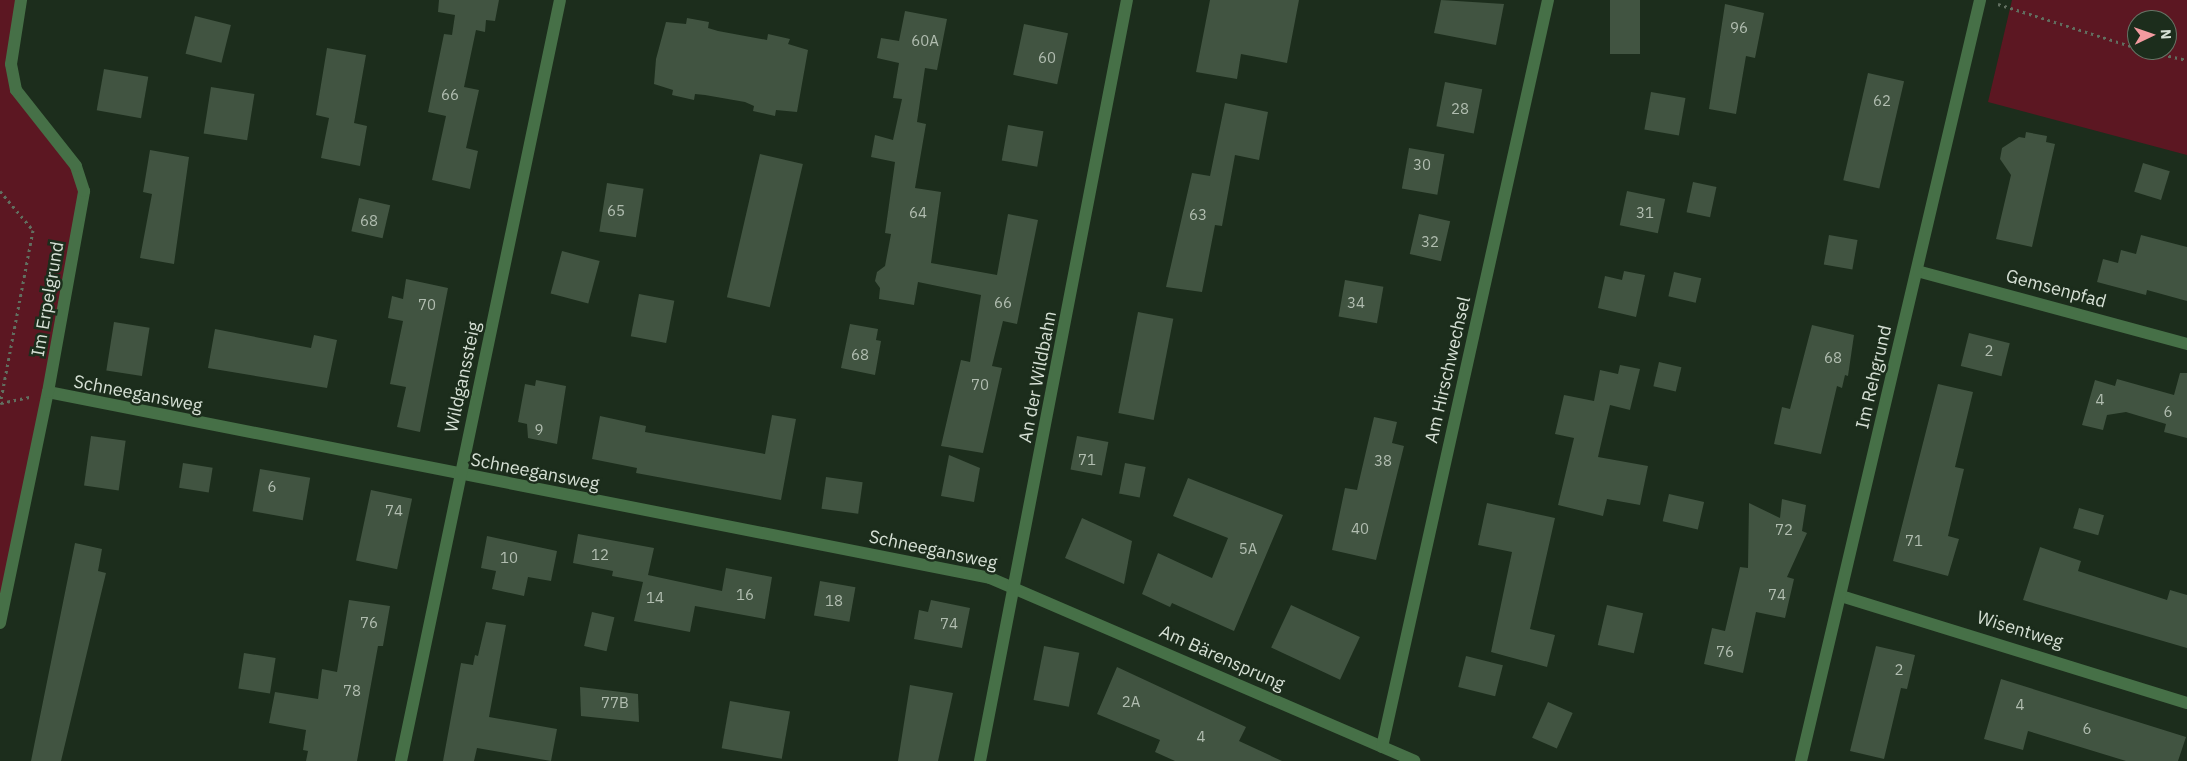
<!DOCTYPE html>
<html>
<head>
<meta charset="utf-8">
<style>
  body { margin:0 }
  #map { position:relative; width:2187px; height:761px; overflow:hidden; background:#1c2d1c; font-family:"IBM Plex Sans",sans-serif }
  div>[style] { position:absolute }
  .green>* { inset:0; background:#5c1722 }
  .building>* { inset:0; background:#415441; transform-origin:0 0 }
  .path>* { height:3px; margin-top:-1.5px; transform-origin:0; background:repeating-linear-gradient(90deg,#616f60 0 2.5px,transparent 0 6.5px) }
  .minor>* { height:12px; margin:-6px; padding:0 6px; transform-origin:6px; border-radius:6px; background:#467047 }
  span { translate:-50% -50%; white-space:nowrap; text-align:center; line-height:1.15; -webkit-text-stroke:5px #1c2d1c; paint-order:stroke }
  .number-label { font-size:15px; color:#b1bdb0 }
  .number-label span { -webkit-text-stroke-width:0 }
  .street-label { font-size:18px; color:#d6e0d5 }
  .north { position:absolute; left:2127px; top:10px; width:50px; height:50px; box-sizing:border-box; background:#1c2d1c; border:1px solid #667566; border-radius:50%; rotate:87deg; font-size:14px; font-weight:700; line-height:20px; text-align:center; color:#d6e0d5 }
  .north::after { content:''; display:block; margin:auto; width:18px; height:22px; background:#f49aa0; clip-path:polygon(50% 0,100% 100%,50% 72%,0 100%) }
</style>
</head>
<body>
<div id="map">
  <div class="green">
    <div style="clip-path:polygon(0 0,21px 0,15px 29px,16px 90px,76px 166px,84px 191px,0 623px)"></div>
    <div style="clip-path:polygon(evenodd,2012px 0,2187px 0,2187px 155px,1988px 102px,2012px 0,2137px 20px,2167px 20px,2167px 50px,2137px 50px,2137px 20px)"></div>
  </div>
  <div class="building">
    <div style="clip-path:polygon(439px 0,499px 0,495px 21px,486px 20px,485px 32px,476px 30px,464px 87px,479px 90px,466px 148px,478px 151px,470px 189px,432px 180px,446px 116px,428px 112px,444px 34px,452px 35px,455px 15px,438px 12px)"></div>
    <div style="clip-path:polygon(1210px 0,1299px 0,1287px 63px,1241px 54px,1237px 79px,1196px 72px)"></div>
    <div style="clip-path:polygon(1441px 0,1504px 4px,1496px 45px,1434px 33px)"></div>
    <div style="left:1610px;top:0;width:30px;height:54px"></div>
    <div style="clip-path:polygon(1725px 4px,1764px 13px,1755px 58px,1746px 56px,1736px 114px,1709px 109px)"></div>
    <div style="clip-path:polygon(905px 11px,947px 19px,937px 70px,925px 68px,917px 122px,926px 124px,915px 188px,941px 192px,931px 263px,997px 275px,1008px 214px,1038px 220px,1017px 324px,1003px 321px,992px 366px,1002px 368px,983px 453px,941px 446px,961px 360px,970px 362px,981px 295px,918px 282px,914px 305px,879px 299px,880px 288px,875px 281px,877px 272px,885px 266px,891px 234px,885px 233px,895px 162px,871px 157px,875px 135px,893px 140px,902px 99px,893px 98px,899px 63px,877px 58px,881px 38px,899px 41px)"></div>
    <div style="left:195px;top:16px;width:37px;height:39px;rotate:14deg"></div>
    <div style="clip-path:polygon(687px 18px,709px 22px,708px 28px,718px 31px,767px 40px,768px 34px,790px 39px,788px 44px,808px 50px,797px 112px,776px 110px,775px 116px,753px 111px,754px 106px,745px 102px,705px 95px,695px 94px,694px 100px,672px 95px,673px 90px,654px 84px,656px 59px,666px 22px,686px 24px)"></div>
    <div style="left:1024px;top:24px;width:45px;height:52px;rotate:12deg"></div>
    <div style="clip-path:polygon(327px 48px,366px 55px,354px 123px,367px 126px,360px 166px,321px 158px,329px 118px,316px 115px)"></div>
    <div style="left:104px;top:69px;width:45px;height:42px;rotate:10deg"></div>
    <div style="left:1868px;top:73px;width:37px;height:110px;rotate:13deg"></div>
    <div style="left:1445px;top:82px;width:38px;height:45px;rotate:11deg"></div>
    <div style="left:211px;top:87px;width:44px;height:47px;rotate:9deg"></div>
    <div style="left:1651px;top:92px;width:35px;height:38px;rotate:10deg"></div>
    <div style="clip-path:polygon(1225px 103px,1268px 112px,1259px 160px,1235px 155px,1222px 226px,1215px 225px,1202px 292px,1166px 287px,1192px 173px,1210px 176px)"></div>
    <div style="left:1008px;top:125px;width:36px;height:36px;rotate:10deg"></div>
    <div style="clip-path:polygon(2026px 132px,2047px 136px,2046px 142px,2055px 144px,2032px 247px,1996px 239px,2011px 175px,2000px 159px,2002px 148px,2019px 137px,2025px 138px)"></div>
    <div style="left:1409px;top:148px;width:36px;height:41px;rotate:10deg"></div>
    <div style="clip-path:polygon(150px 150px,189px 157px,174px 264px,140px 258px,152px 194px,143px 192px)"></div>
    <div style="left:760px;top:154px;width:44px;height:147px;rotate:13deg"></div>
    <div style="left:2143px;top:163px;width:28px;height:30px;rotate:17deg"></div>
    <div style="left:1693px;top:182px;width:24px;height:31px;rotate:12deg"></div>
    <div style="left:607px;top:183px;width:37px;height:49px;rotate:9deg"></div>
    <div style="left:1627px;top:191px;width:39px;height:35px;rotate:12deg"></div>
    <div style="left:359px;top:198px;width:32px;height:34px;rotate:13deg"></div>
    <div style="left:1419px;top:214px;width:32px;height:41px;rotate:13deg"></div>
    <div style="left:1829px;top:235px;width:29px;height:30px;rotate:10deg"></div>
    <div style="clip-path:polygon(2141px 235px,2187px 247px,2187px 301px,2147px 290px,2146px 295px,2097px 282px,2103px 259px,2118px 263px,2121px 250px,2136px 254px)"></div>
    <div style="left:562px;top:251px;width:39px;height:44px;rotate:15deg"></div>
    <div style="clip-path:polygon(1624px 271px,1645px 275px,1636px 317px,1598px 308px,1605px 276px,1622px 280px)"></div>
    <div style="left:1674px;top:272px;width:28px;height:25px;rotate:13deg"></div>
    <div style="clip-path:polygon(406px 279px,448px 288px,420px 432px,397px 427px,406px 387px,390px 384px,403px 321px,388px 318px,392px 296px,403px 299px)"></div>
    <div style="left:1345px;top:280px;width:39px;height:37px;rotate:10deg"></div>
    <div style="left:639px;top:294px;width:36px;height:43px;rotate:11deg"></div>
    <div style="left:1138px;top:312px;width:36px;height:103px;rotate:11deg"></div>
    <div style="left:114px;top:322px;width:36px;height:49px;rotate:9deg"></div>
    <div style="clip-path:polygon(850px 324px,878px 329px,876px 340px,881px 341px,875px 375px,841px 368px)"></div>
    <div style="clip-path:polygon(1812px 325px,1854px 335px,1848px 376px,1845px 375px,1842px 388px,1837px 386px,1821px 454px,1774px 444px,1782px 407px,1790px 409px)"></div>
    <div style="clip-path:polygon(215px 329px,311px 348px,314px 335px,337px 340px,327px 388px,208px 368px)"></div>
    <div style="left:1969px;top:333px;width:42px;height:34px;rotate:14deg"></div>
    <div style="left:1659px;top:362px;width:23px;height:25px;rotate:13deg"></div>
    <div style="clip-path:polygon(1620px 365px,1640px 369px,1630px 410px,1610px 405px,1598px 457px,1648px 466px,1640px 505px,1607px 499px,1603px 516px,1558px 505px,1574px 438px,1555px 434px,1564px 395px,1594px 401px,1600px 370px,1618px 374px)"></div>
    <div style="clip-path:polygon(2180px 373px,2187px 373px,2187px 438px,2164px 432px,2166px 424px,2126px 412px,2107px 415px,2103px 430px,2082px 425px,2095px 380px,2115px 386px,2117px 379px,2174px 395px)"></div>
    <div style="clip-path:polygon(536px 380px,566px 386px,557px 444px,528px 438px,527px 424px,518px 422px,525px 384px,535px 386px)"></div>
    <div style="clip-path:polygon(1938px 384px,1973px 392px,1955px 467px,1964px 469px,1948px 536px,1959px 539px,1948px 576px,1893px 561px)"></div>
    <div style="clip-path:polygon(772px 415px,796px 419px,781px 500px,636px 473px,637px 468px,592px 459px,600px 416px,646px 426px,645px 432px,765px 454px)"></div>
    <div style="clip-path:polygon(1374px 417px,1397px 422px,1392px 443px,1404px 446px,1376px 560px,1332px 550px,1345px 488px,1357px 490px)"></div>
    <div style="left:91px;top:436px;width:35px;height:50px;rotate:8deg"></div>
    <div style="left:1077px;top:436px;width:32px;height:34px;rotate:11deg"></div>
    <div style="clip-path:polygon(949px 455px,980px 468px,974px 502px,941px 496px)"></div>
    <div style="left:183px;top:463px;width:30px;height:25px;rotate:9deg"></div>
    <div style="left:1125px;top:463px;width:21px;height:31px;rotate:11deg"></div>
    <div style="left:260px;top:469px;width:51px;height:43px;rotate:10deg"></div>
    <div style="left:826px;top:477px;width:37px;height:32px;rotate:8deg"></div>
    <div style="clip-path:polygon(1188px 478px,1283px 515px,1234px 631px,1172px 603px,1170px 607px,1142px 594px,1158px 553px,1212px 578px,1228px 538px,1173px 516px)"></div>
    <div style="left:371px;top:490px;width:42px;height:72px;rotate:12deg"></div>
    <div style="left:1669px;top:494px;width:36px;height:28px;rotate:13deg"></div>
    <div style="clip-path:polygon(1782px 499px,1806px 505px,1802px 531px,1807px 533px,1787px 577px,1794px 579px,1785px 618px,1756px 612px,1743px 673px,1704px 664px,1712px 628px,1725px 631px,1740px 567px,1748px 568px,1749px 503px,1780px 518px)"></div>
    <div style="clip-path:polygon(1487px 503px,1555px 518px,1530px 629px,1555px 635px,1547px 667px,1491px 652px,1512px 552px,1478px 545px)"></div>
    <div style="left:2079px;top:508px;width:26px;height:21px;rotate:16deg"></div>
    <div style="clip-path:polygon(1082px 518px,1132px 541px,1124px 584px,1065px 558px)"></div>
    <div style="clip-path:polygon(578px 534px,654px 548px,648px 575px,722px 591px,726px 568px,772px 577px,765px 619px,695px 606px,690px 632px,634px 621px,643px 582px,612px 576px,613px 571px,573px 563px)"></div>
    <div style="clip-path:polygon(487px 536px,557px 551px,551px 581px,528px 577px,524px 596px,492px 589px,496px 571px,481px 568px)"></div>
    <div style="clip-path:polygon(75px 543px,102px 549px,98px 571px,106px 573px,61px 761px,31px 761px)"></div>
    <div style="clip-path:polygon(2040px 547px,2081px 561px,2078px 571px,2167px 600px,2170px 590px,2187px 595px,2187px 648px,2023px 600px)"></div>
    <div style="left:820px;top:581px;width:36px;height:35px;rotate:10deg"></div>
    <div style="clip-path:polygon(349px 600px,390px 606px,383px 646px,378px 646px,357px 761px,306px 761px,308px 751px,303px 750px,306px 730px,269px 723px,275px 692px,318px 699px,322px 669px,337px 672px)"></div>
    <div style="clip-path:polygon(931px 600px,970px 608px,962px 648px,914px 639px,919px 610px,928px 612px)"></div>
    <div style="left:1291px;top:605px;width:76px;height:47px;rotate:25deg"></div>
    <div style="left:1607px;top:605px;width:37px;height:41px;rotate:13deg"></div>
    <div style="left:592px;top:612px;width:23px;height:35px;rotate:13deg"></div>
    <div style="clip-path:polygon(486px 622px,506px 625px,489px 717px,557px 729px,551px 761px,477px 748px,474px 761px,443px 761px,461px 663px,473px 665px,475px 655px,478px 656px)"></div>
    <div style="left:1044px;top:646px;width:36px;height:55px;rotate:11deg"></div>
    <div style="clip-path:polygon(1876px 646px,1915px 655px,1907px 689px,1901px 688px,1884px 759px,1850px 751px)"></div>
    <div style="left:244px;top:653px;width:32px;height:36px;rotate:9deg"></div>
    <div style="left:1466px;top:656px;width:38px;height:32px;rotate:14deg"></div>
    <div style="clip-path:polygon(1117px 667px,1246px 727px,1239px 741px,1282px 761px,1175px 761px,1155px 752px,1160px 740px,1097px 714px)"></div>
    <div style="clip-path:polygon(2001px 679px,2186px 737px,2178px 761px,2126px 761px,2028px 731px,2023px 750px,1984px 739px)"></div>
    <div style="clip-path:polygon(910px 685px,953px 693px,938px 761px,898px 761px)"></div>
    <div style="clip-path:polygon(580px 687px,638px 694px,639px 722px,581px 716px)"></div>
    <div style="left:730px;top:701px;width:61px;height:48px;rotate:10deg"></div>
    <div style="left:1548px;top:702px;width:27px;height:39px;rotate:24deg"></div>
  </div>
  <div class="path">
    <div style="left:1998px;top:4px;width:146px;rotate:17.6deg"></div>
    <div style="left:2143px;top:50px;width:45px;rotate:12.8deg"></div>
    <div style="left:0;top:191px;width:51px;rotate:49.8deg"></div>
    <div style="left:33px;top:230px;width:177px;rotate:100.7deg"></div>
    <div style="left:1px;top:403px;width:29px;rotate:-12deg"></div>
  </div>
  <div class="minor">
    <div style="left:1917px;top:271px;width:280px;rotate:15.1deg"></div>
    <div style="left:48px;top:392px;width:960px;rotate:11.17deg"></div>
    <div style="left:990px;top:578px;width:462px;rotate:23.3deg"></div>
    <div style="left:1841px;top:596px;width:362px;rotate:17.2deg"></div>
    <div style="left:0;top:623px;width:236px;rotate:-78.3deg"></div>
    <div style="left:48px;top:392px;width:204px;rotate:-79.8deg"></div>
    <div style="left:84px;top:191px;width:26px;rotate:-108deg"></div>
    <div style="left:76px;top:166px;width:97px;rotate:-128.3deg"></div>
    <div style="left:16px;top:90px;width:26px;rotate:-101deg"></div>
    <div style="left:11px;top:64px;width:65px;rotate:-81.1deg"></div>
    <div style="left:1382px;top:747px;width:765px;rotate:-77.47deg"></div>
    <div style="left:401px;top:761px;width:777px;rotate:-78.2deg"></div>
    <div style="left:980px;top:761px;width:775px;rotate:-79.07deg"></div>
    <div style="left:1801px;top:761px;width:782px;rotate:-76.76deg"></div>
  </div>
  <div class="number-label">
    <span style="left:1739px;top:28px">96</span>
    <span style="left:925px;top:41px">60A</span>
    <span style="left:1047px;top:58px">60</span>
    <span style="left:450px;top:95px">66</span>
    <span style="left:1882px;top:101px">62</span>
    <span style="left:1460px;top:109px">28</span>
    <span style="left:1422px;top:165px">30</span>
    <span style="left:616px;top:211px">65</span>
    <span style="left:918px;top:213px">64</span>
    <span style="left:1645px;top:213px">31</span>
    <span style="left:1198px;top:215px">63</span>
    <span style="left:369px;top:221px">68</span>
    <span style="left:1430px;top:242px">32</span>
    <span style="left:1003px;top:303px">66</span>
    <span style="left:1356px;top:303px">34</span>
    <span style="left:427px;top:305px">70</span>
    <span style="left:1989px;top:351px">2</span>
    <span style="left:860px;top:355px">68</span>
    <span style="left:1833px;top:358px">68</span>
    <span style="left:980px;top:385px">70</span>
    <span style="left:2100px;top:400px">4</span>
    <span style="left:2168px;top:412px">6</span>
    <span style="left:539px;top:430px">9</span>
    <span style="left:1087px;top:460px">71</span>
    <span style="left:1383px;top:461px">38</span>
    <span style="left:272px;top:487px">6</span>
    <span style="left:394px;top:511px">74</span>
    <span style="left:1360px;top:529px">40</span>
    <span style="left:1784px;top:530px">72</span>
    <span style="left:1914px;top:541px">71</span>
    <span style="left:1248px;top:549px">5A</span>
    <span style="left:600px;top:555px">12</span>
    <span style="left:509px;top:558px">10</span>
    <span style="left:745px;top:595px">16</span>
    <span style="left:1777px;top:595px">74</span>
    <span style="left:655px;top:598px">14</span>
    <span style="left:834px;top:601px">18</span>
    <span style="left:369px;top:623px">76</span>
    <span style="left:949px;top:624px">74</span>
    <span style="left:1725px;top:652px">76</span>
    <span style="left:1899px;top:670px">2</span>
    <span style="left:352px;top:691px">78</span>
    <span style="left:1131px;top:702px">2A</span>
    <span style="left:615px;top:703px">77B</span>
    <span style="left:2020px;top:705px">4</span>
    <span style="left:2087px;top:729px">6</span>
    <span style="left:1201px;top:737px">4</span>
  </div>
  <div class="street-label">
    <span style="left:2056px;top:289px;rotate:15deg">Gemsenpfad</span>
    <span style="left:48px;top:299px;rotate:-80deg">Im Erpelgrund</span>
    <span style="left:1448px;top:370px;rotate:-77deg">Am Hirschwechsel</span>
    <span style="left:463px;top:377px;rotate:-78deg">Wildganssteig</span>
    <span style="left:1038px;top:377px;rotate:-79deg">An der Wildbahn</span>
    <span style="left:1874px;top:377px;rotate:-77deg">Im Rehgrund</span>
    <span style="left:138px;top:394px;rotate:11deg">Schneegansweg</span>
    <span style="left:535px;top:472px;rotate:11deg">Schneegansweg</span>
    <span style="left:933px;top:550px;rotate:12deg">Schneegansweg</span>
    <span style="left:2020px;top:630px;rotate:17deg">Wisentweg</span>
    <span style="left:1222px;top:658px;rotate:24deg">Am Bärensprung</span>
  </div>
  <div class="north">N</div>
</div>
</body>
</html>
